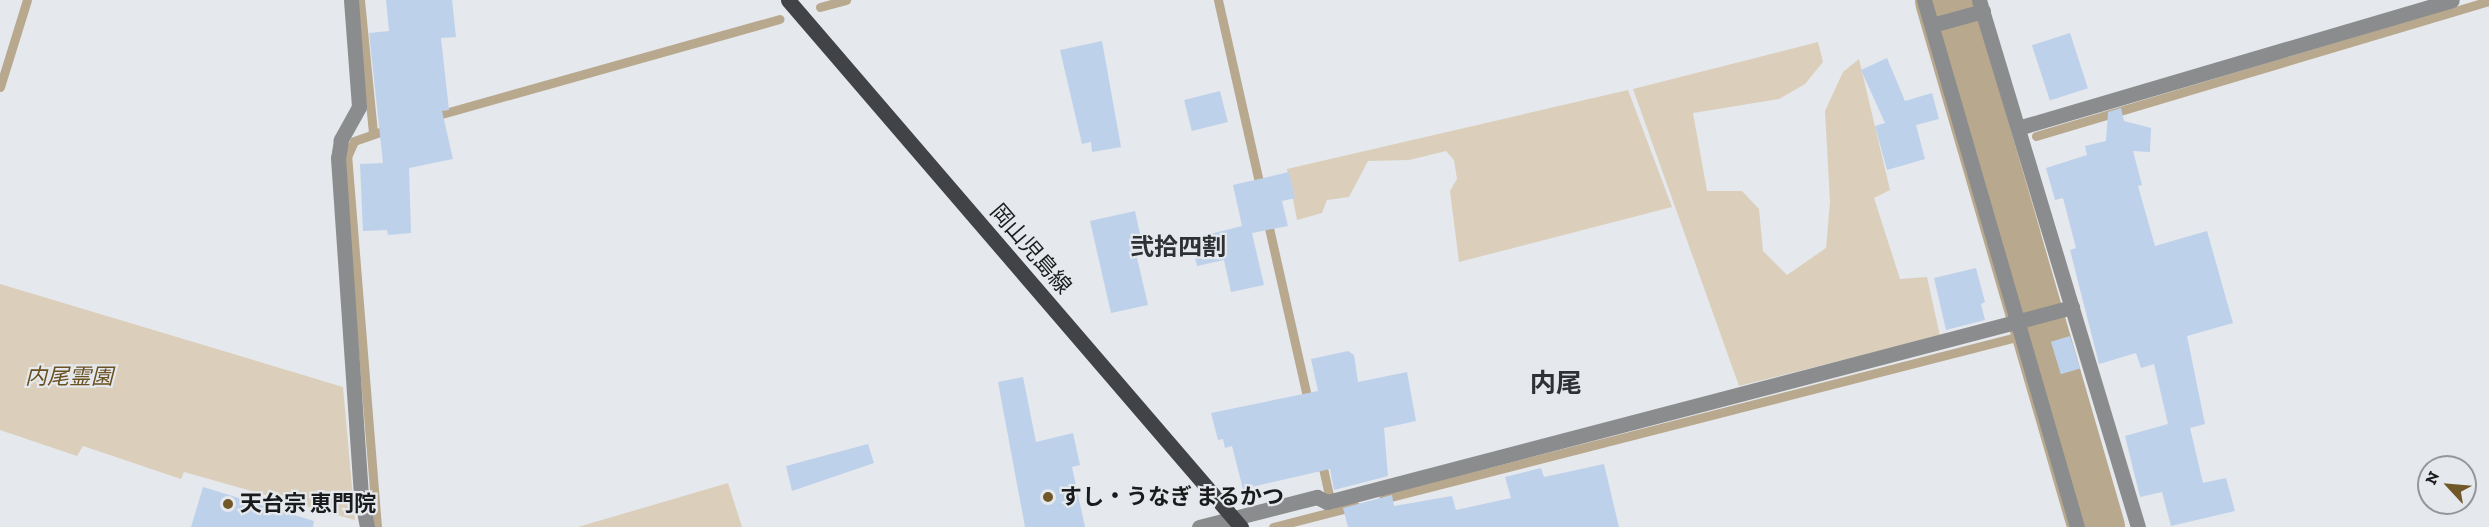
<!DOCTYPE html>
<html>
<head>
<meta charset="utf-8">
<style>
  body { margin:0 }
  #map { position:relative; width:2489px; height:527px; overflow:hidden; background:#e5e8ec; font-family:"Zilla Slab","Noto Sans JP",serif }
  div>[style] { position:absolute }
  .green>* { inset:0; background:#dbcfbb }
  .stream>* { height:9px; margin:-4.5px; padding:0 4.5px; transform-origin:4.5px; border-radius:4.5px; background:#b8a88d }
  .river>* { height:57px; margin:-28.5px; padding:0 28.5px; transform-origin:28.5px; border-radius:28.5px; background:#b8a88d }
  .building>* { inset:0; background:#bed1eb; transform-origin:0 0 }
  .minor>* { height:15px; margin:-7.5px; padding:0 7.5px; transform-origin:7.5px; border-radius:7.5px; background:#8b8c8e }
  .major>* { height:15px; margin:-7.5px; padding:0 7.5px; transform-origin:7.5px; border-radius:7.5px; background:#414346 }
  .dots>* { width:16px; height:16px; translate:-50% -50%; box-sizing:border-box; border:3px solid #e5e8ec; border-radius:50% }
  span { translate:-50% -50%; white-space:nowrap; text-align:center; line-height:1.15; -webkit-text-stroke:4.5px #e5e8ec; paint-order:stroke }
  .street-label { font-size:22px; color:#1a1b1c }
  .park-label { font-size:22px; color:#6a5122; font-style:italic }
  .poi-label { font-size:22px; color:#1a1b1c; font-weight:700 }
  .left { translate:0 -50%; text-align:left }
  .neighbourhood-label { font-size:24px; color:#2f3235; font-weight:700 }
  .quarter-label { font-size:26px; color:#2f3235; font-weight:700 }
  .north { position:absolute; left:2417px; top:455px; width:60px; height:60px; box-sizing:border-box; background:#e5e8ec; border:2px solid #949699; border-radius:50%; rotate:296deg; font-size:16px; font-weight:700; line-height:24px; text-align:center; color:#1a1b1c }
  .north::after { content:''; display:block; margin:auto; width:21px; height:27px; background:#715829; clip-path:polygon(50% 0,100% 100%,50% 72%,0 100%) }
</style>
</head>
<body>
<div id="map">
  <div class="green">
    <div style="clip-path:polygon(1983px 32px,2041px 232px,2025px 238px,1964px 38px)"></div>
    <div style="clip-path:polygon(1818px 42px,1823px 62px,1805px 84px,1779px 99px,1693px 113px,1707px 191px,1742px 191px,1759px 209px,1763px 251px,1787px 275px,1826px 248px,1830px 202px,1825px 111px,1843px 72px,1859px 59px,1890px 190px,1874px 198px,1900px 279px,1927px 277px,1940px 336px,1739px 386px,1633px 89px)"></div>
    <div style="clip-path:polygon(1628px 90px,1672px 207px,1459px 262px,1450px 191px,1457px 179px,1454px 160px,1446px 151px,1409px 160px,1368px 161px,1349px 197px,1327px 200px,1322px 213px,1297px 220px,1287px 169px)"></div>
    <div style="clip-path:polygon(0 284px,343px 387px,355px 520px,184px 472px,181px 479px,83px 446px,77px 456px,0 430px)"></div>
    <div style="clip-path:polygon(728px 483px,742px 527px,578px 527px)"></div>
  </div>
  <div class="stream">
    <div style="left:360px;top:0;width:134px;rotate:84.4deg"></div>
    <div style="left:1218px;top:0;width:196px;rotate:77.3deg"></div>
    <div style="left:820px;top:7px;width:27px;rotate:-15deg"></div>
    <div style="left:0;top:87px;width:91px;rotate:-72.8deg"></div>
    <div style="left:431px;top:117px;width:362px;rotate:-15.7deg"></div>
    <div style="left:2036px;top:136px;width:473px;rotate:-16.6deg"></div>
    <div style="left:1987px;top:151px;width:9px;rotate:-13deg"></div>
    <div style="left:1267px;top:219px;width:191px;rotate:77.3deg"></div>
    <div style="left:1321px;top:459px;width:46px;rotate:77.5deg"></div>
    <div style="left:1383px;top:499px;width:678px;rotate:-14.34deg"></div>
    <div style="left:377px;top:527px;width:371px;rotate:-94.6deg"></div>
    <div style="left:347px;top:157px;width:17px;rotate:-66deg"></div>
    <div style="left:354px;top:141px;width:39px;rotate:-19deg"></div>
    <div style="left:1273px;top:527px;width:85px;rotate:-14.4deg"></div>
  </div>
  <div class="river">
    <div style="left:1943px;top:0;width:549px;rotate:73.81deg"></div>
  </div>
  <div class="building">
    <div style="clip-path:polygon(386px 0,452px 0,456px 37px,441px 38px,449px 110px,442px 111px,453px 159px,409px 168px,411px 233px,388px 235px,387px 230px,363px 231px,360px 164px,383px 163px,369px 33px,389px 31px)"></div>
    <div style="left:2070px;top:33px;width:58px;height:40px;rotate:72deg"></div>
    <div style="clip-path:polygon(1102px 41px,1121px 147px,1092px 152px,1091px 142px,1082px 144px,1060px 50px)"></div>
    <div style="clip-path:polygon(1887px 58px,1905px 101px,1932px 93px,1939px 119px,1916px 125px,1925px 159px,1887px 170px,1875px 126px,1885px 123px,1861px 70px)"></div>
    <div style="left:1220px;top:91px;width:32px;height:37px;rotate:76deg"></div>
    <div style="clip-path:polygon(2121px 108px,2124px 121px,2151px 128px,2150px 152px,2133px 151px,2142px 185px,2138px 186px,2155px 246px,2207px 231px,2233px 323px,2187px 336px,2205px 424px,2190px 428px,2203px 483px,2226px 478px,2235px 511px,2171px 526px,2162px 492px,2140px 497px,2125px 436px,2168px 424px,2154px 364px,2141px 368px,2136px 353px,2099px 364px,2070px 250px,2076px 248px,2063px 198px,2055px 200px,2046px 168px,2087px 155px,2085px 146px,2106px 141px,2108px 112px)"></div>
    <div style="clip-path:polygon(1289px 172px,1295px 198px,1282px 201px,1288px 226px,1252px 233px,1264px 285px,1231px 292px,1224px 260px,1197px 266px,1190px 239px,1242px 226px,1233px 185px)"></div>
    <div style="clip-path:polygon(1135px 211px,1142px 243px,1134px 245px,1148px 305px,1111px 313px,1090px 221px)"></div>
    <div style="clip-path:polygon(1976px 268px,1985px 302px,1981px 304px,1985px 320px,1946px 330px,1934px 278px)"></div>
    <div style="left:2070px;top:336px;width:34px;height:20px;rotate:73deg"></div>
    <div style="clip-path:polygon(1348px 351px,1354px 355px,1358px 382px,1407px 372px,1416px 421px,1384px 428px,1388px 476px,1334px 490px,1330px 469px,1243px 489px,1232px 446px,1225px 448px,1223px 439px,1218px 440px,1211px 413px,1318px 391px,1311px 359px)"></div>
    <div style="clip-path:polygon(1023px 377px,1036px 442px,1073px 433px,1080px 465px,1072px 467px,1085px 527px,1025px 527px,998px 382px)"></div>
    <div style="clip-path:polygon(868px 444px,874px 463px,792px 491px,786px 466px)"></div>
    <div style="clip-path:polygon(1604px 464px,1619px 527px,1348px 527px,1343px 508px,1392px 495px,1394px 506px,1452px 496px,1456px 510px,1511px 498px,1505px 477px,1541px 468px,1544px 477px)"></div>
    <div style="clip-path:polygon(203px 487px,314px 521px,313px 527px,191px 527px)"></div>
  </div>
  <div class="minor">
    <div style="left:351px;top:0;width:107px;rotate:85.7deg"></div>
    <div style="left:359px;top:107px;width:38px;rotate:119deg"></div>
    <div style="left:341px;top:140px;width:18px;rotate:99deg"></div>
    <div style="left:338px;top:158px;width:339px;rotate:86.1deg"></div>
    <div style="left:361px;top:496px;width:32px;rotate:79deg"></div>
    <div style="left:1924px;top:0;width:549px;rotate:73.81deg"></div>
    <div style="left:1979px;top:0;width:550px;rotate:73.21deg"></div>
    <div style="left:1932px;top:25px;width:53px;rotate:-15.4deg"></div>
    <div style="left:2018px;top:128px;width:452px;rotate:-16.4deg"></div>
    <div style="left:1199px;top:527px;width:122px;rotate:-14.3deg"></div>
    <div style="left:1317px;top:497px;width:11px;rotate:27deg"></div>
    <div style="left:1327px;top:502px;width:8px;rotate:-14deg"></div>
    <div style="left:1335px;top:500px;width:762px;rotate:-14.67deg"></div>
  </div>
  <div class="major">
    <div style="left:788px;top:0;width:695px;rotate:49.32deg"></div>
  </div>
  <div class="dots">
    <div style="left:1048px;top:497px;background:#715829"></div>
    <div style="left:228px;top:504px;background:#715829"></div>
  </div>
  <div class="street-label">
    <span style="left:1031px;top:249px;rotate:49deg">岡山児島線</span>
  </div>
  <div class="park-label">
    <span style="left:69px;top:377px">内尾霊園</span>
  </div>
  <div class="poi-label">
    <span class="left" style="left:1060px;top:497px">すし・うなぎ まるかつ</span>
    <span class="left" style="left:240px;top:504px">天台宗 恵門院</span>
  </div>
  <div class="neighbourhood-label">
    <span style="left:1178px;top:247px">弐拾四割</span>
  </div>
  <div class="quarter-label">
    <span style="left:1556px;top:384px">内尾</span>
  </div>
  <div class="north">N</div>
</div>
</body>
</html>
